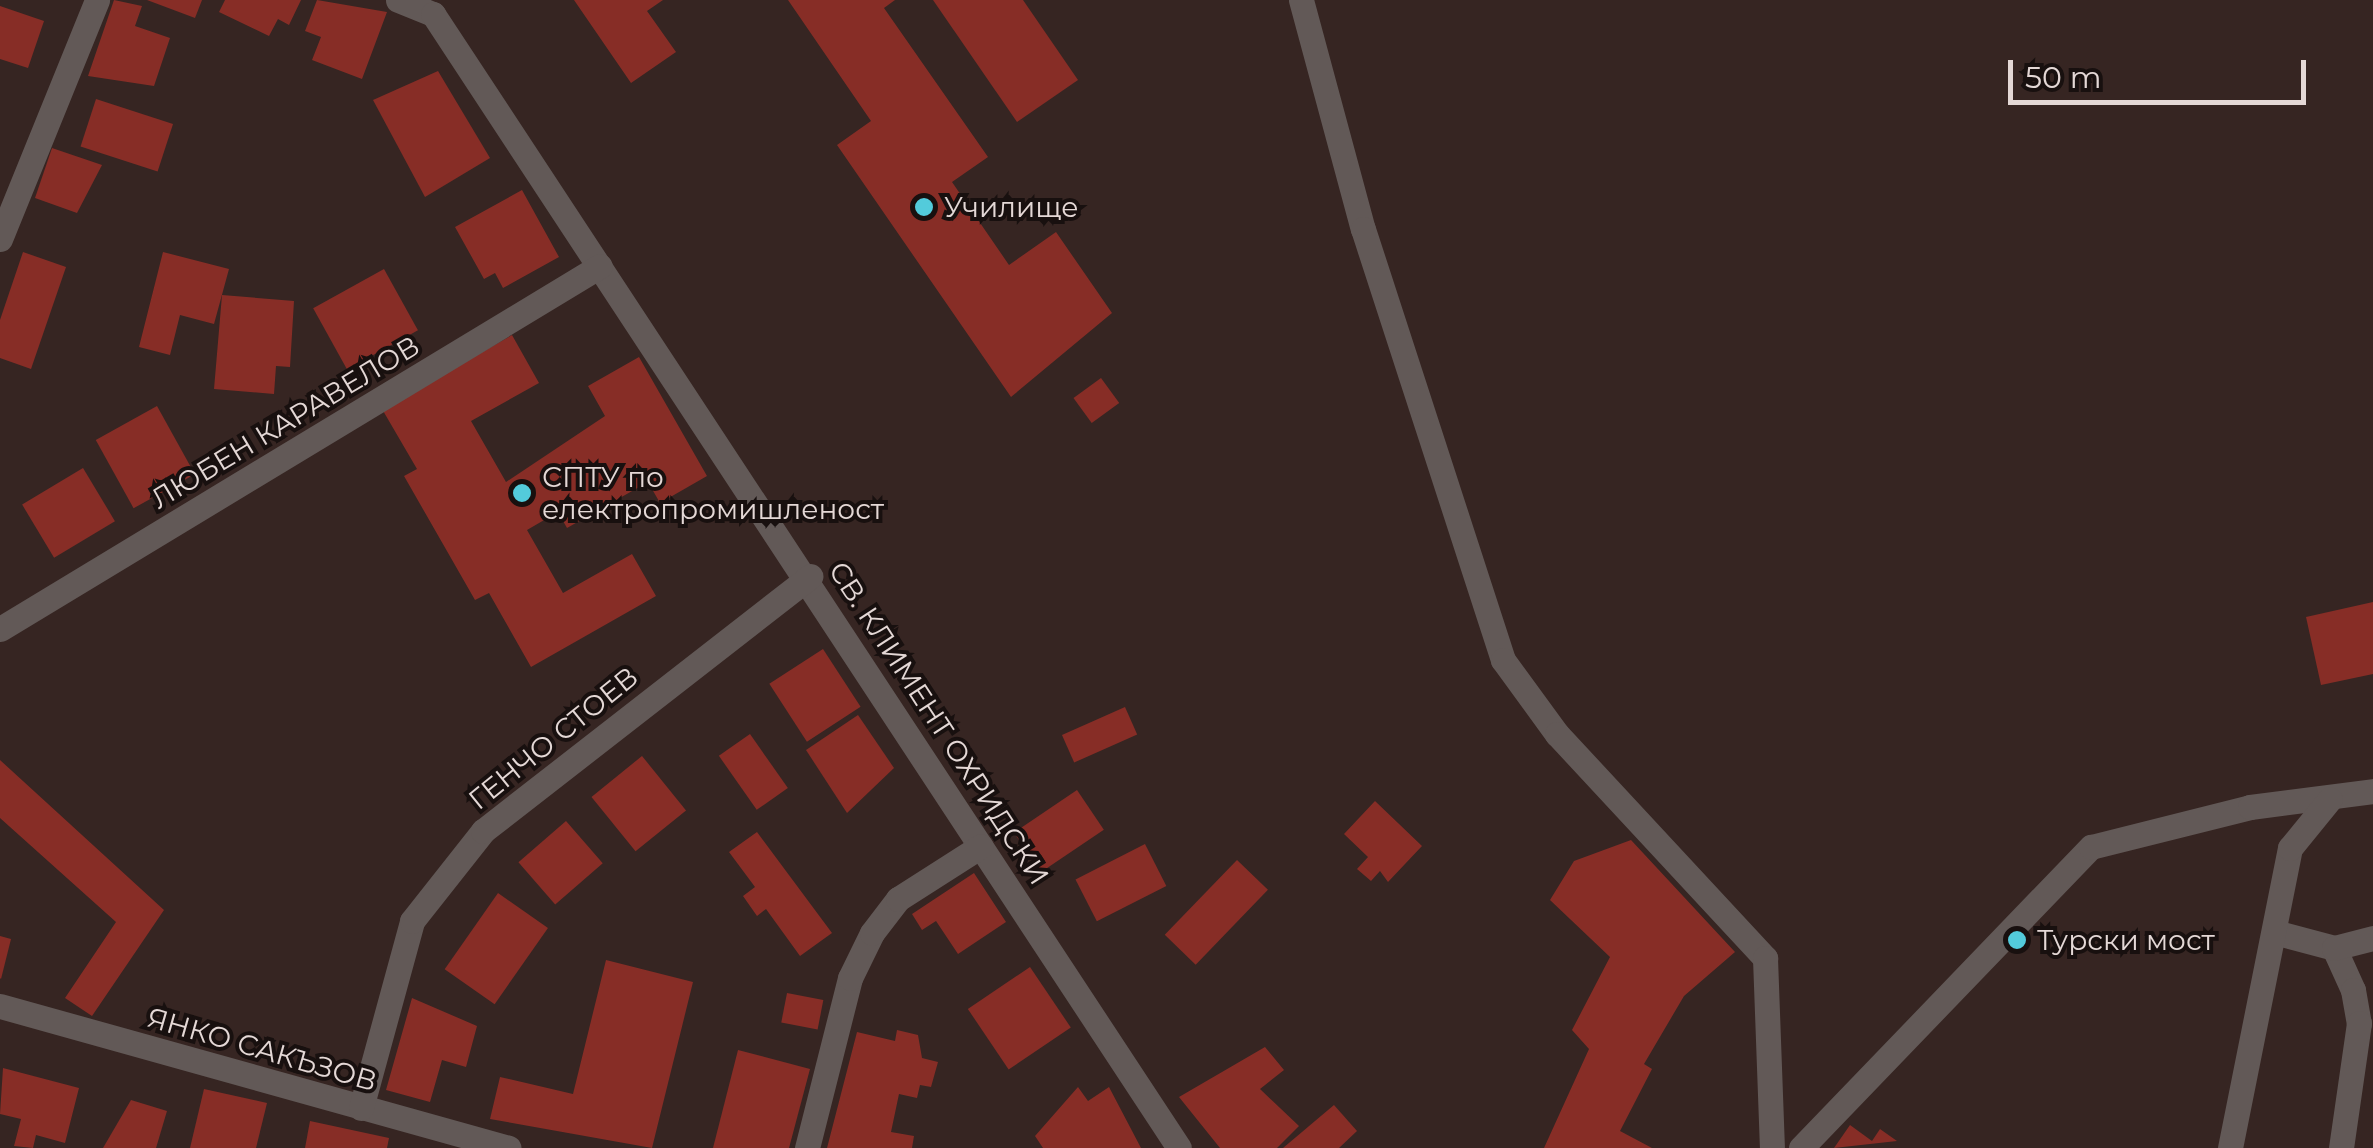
<!DOCTYPE html>
<html>
<head>
<meta charset="utf-8">
<style>
  body { margin:0 }
  #map { position:relative; width:2373px; height:1148px; overflow:hidden; background:#362522; font-family:Montserrat,sans-serif }
  div>[style] { position:absolute }
  .building>* { inset:0; background:#872d26; transform-origin:0 0 }
  .minor>* { height:25px; margin:-12.5px; padding:0 12.5px; transform-origin:12.5px; border-radius:12.5px; background:#625957 }
  .dots>* { width:28px; height:28px; translate:-50% -50%; box-sizing:border-box; border:5px solid #18100f; border-radius:50% }
  span { translate:-50% -50%; white-space:nowrap; text-align:center; line-height:1.15; -webkit-text-stroke:8px #18100f; paint-order:stroke }
  .poi-label { font-size:28px; color:#e4d8d6 }
  .left { translate:0 -50%; text-align:left }
  .street-label { font-size:28px; color:#e4d8d6 }
  .scale { position:absolute; left:2008px; top:60px; width:298px; height:45px; box-sizing:border-box; border:5px solid #e4d8d6; border-top:0; padding-left:12px; font-size:30px; line-height:35px; white-space:nowrap; color:#e4d8d6; -webkit-text-stroke:8px #18100f; paint-order:stroke }
</style>
</head>
<body>
<div id="map">
  <div class="building">
    <div style="clip-path:polygon(114px 0,142px 6px,135px 26px,170px 38px,154px 86px,88px 76px)"></div>
    <div style="clip-path:polygon(147px 0,202px 0,195px 18px)"></div>
    <div style="clip-path:polygon(225px 0,301px 0,289px 25px,278px 19px,269px 36px,219px 12px)"></div>
    <div style="clip-path:polygon(317px 0,387px 12px,362px 79px,312px 60px,321px 37px,305px 31px)"></div>
    <div style="clip-path:polygon(574px 0,663px 0,647px 11px,676px 52px,631px 83px)"></div>
    <div style="clip-path:polygon(788px 0,895px 0,884px 8px,988px 157px,952px 182px,1009px 265px,1056px 232px,1112px 313px,1011px 397px,837px 145px,871px 121px)"></div>
    <div style="clip-path:polygon(933px 0,1023px 0,1078px 80px,1017px 122px)"></div>
    <div style="clip-path:polygon(0 6px,44px 21px,28px 68px,0 59px)"></div>
    <div style="clip-path:polygon(438px 71px,490px 158px,425px 197px,373px 100px)"></div>
    <div style="left:96px;top:99px;width:81px;height:50px;rotate:18deg"></div>
    <div style="clip-path:polygon(52px 148px,102px 165px,77px 213px,35px 198px)"></div>
    <div style="clip-path:polygon(522px 190px,559px 257px,503px 288px,495px 273px,484px 279px,455px 227px)"></div>
    <div style="clip-path:polygon(23px 252px,66px 267px,31px 369px,0 358px,0 320px)"></div>
    <div style="clip-path:polygon(163px 252px,229px 269px,214px 324px,180px 315px,170px 355px,139px 347px)"></div>
    <div style="left:384px;top:269px;width:70px;height:81px;rotate:61deg"></div>
    <div style="clip-path:polygon(222px 295px,294px 301px,290px 367px,276px 366px,274px 394px,214px 389px)"></div>
    <div style="clip-path:polygon(512px 335px,539px 383px,471px 421px,506px 482px,605px 416px,588px 386px,639px 357px,707px 476px,660px 503px,648px 482px,567px 528px,558px 512px,527px 530px,563px 593px,632px 554px,656px 596px,531px 667px,489px 593px,475px 600px,404px 476px,417px 469px,382px 409px)"></div>
    <div style="left:1101px;top:378px;width:31px;height:34px;rotate:54deg"></div>
    <div style="left:157px;top:406px;width:78px;height:70px;rotate:61deg"></div>
    <div style="left:83px;top:468px;width:62px;height:71px;rotate:59deg"></div>
    <div style="clip-path:polygon(2373px 602px,2373px 674px,2321px 685px,2306px 617px)"></div>
    <div style="left:823px;top:649px;width:69px;height:64px;rotate:57deg"></div>
    <div style="left:1125px;top:707px;width:30px;height:69px;rotate:66deg"></div>
    <div style="clip-path:polygon(858px 715px,894px 768px,847px 813px,806px 750px)"></div>
    <div style="left:750px;top:734px;width:66px;height:38px;rotate:55deg"></div>
    <div style="left:642px;top:756px;width:70px;height:65px;rotate:51deg"></div>
    <div style="clip-path:polygon(0 760px,164px 910px,92px 1016px,65px 998px,116px 922px,0 818px)"></div>
    <div style="left:1077px;top:790px;width:48px;height:76px;rotate:56deg"></div>
    <div style="clip-path:polygon(1375px 801px,1422px 846px,1388px 882px,1380px 871px,1371px 881px,1357px 869px,1368px 857px,1344px 834px)"></div>
    <div style="left:566px;top:821px;width:56px;height:63px;rotate:49deg"></div>
    <div style="clip-path:polygon(757px 832px,832px 933px,800px 956px,766px 909px,757px 916px,743px 896px,755px 887px,729px 852px)"></div>
    <div style="clip-path:polygon(1631px 840px,1735px 952px,1684px 996px,1644px 1064px,1652px 1069px,1620px 1131px,1652px 1148px,1544px 1148px,1589px 1049px,1572px 1030px,1610px 957px,1550px 900px,1574px 861px)"></div>
    <div style="left:1145px;top:844px;width:47px;height:78px;rotate:63deg"></div>
    <div style="left:1237px;top:860px;width:43px;height:104px;rotate:44deg"></div>
    <div style="clip-path:polygon(974px 873px,1006px 922px,958px 954px,936px 921px,922px 930px,912px 914px)"></div>
    <div style="left:498px;top:893px;width:61px;height:93px;rotate:35deg"></div>
    <div style="clip-path:polygon(0 936px,11px 939px,1px 979px,0 978px)"></div>
    <div style="clip-path:polygon(606px 960px,693px 982px,652px 1148px,490px 1119px,500px 1077px,573px 1094px)"></div>
    <div style="left:1030px;top:967px;width:73px;height:75px;rotate:56deg"></div>
    <div style="left:787px;top:993px;width:37px;height:30px;rotate:11deg"></div>
    <div style="clip-path:polygon(412px 998px,477px 1026px,466px 1067px,442px 1060px,430px 1102px,386px 1090px)"></div>
    <div style="clip-path:polygon(897px 1030px,918px 1035px,922px 1058px,938px 1062px,931px 1087px,920px 1085px,917px 1098px,899px 1094px,891px 1132px,914px 1136px,912px 1148px,827px 1148px,857px 1032px,895px 1041px)"></div>
    <div style="clip-path:polygon(1265px 1047px,1284px 1070px,1260px 1089px,1299px 1126px,1277px 1148px,1220px 1148px,1179px 1097px)"></div>
    <div style="clip-path:polygon(738px 1050px,810px 1069px,789px 1148px,713px 1148px)"></div>
    <div style="clip-path:polygon(3px 1068px,79px 1088px,65px 1143px,36px 1135px,33px 1148px,14px 1146px,21px 1119px,0 1114px)"></div>
    <div style="clip-path:polygon(1078px 1087px,1088px 1101px,1109px 1087px,1141px 1148px,1043px 1148px,1035px 1136px)"></div>
    <div style="clip-path:polygon(204px 1089px,267px 1103px,256px 1148px,190px 1148px)"></div>
    <div style="clip-path:polygon(131px 1100px,167px 1111px,156px 1148px,103px 1148px)"></div>
    <div style="clip-path:polygon(1334px 1105px,1357px 1131px,1339px 1148px,1283px 1148px)"></div>
    <div style="clip-path:polygon(310px 1121px,389px 1138px,387px 1148px,305px 1148px)"></div>
    <div style="clip-path:polygon(1850px 1125px,1872px 1141px,1880px 1129px,1897px 1141px,1834px 1148px)"></div>
  </div>
  <div class="minor">
    <div style="left:398px;top:0;width:38px;rotate:22deg"></div>
    <div style="left:433px;top:14px;width:1357px;rotate:56.66deg"></div>
    <div style="left:1301px;top:0;width:237px;rotate:74.9deg"></div>
    <div style="left:1363px;top:229px;width:453px;rotate:72deg"></div>
    <div style="left:1503px;top:660px;width:92px;rotate:53.9deg"></div>
    <div style="left:1557px;top:734px;width:306px;rotate:47.1deg"></div>
    <div style="left:1765px;top:958px;width:190px;rotate:87.9deg"></div>
    <div style="left:0;top:239px;width:258px;rotate:-67.9deg"></div>
    <div style="left:0;top:629px;width:701px;rotate:-31.17deg"></div>
    <div style="left:2274px;top:932px;width:62px;rotate:14.9deg"></div>
    <div style="left:2334px;top:948px;width:46px;rotate:65.7deg"></div>
    <div style="left:2353px;top:990px;width:34px;rotate:80deg"></div>
    <div style="left:2359px;top:1023px;width:126px;rotate:98.2deg"></div>
    <div style="left:2334px;top:948px;width:40px;rotate:-14.4deg"></div>
    <div style="left:0;top:1006px;width:528px;rotate:15.59deg"></div>
    <div style="left:361px;top:1108px;width:194px;rotate:-74.7deg"></div>
    <div style="left:412px;top:921px;width:115px;rotate:-51.7deg"></div>
    <div style="left:483px;top:831px;width:415px;rotate:-37.9deg"></div>
    <div style="left:807px;top:1148px;width:175px;rotate:-75.8deg"></div>
    <div style="left:850px;top:978px;width:50px;rotate:-63.9deg"></div>
    <div style="left:872px;top:933px;width:43px;rotate:-52.6deg"></div>
    <div style="left:898px;top:899px;width:98px;rotate:-32.6deg"></div>
    <div style="left:1801px;top:1148px;width:418px;rotate:-46.1deg"></div>
    <div style="left:2091px;top:847px;width:164px;rotate:-14.1deg"></div>
    <div style="left:2250px;top:807px;width:124px;rotate:-7.4deg"></div>
    <div style="left:2230px;top:1148px;width:306px;rotate:-78.7deg"></div>
    <div style="left:2290px;top:848px;width:63px;rotate:-50.8deg"></div>
  </div>
  <div class="dots">
    <div style="left:924px;top:207px;background:#53cbdb"></div>
    <div style="left:522px;top:493px;background:#53cbdb"></div>
    <div style="left:2017px;top:940px;background:#53cbdb"></div>
  </div>
  <div class="poi-label">
    <span class="left" style="left:944px;top:207px">Училище</span>
    <span class="left" style="left:542px;top:493px">СПТУ по<br>електропромишленост</span>
    <span class="left" style="left:2037px;top:940px">Турски мост</span>
  </div>
  <div class="street-label">
    <span style="left:285px;top:422px;rotate:-31deg">ЛЮБЕН КАРАВЕЛОВ</span>
    <span style="left:939px;top:723px;rotate:57deg">СВ. КЛИМЕНТ ОХРИДСКИ</span>
    <span style="left:553px;top:738px;rotate:-39deg">ГЕНЧО СТОЕВ</span>
    <span style="left:262px;top:1049px;rotate:16deg">ЯНКО САКЪЗОВ</span>
  </div>
  <div class="scale">50 m</div>
</div>
</body>
</html>
